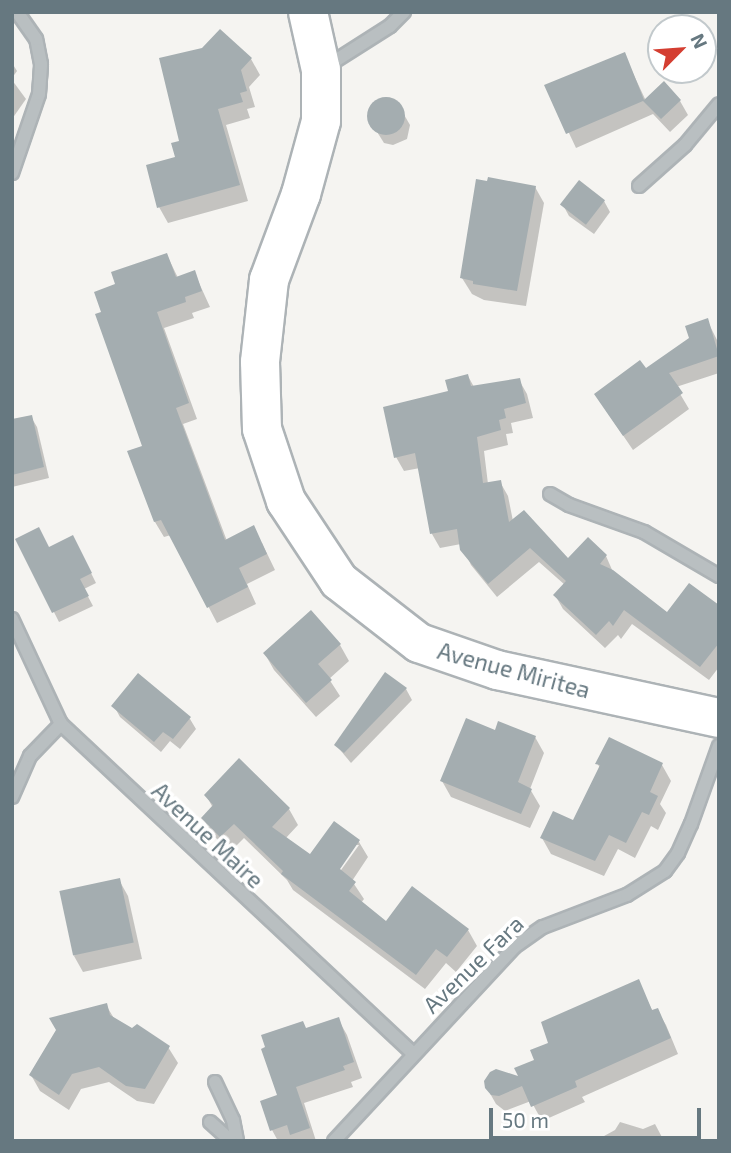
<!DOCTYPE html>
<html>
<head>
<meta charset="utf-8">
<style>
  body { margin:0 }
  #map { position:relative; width:731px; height:1153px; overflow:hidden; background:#f5f4f1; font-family:"Exo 2",sans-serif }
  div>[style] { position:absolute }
  .shadow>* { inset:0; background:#0003 }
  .building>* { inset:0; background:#a4adb0; transform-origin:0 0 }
  .round { border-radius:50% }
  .roads { filter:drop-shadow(2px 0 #adb3b6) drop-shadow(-2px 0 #adb3b6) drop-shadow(0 2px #adb3b6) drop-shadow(0 -2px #adb3b6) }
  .minor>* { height:12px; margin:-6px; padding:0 6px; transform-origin:6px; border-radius:6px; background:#b9bfc1 }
  .major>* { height:38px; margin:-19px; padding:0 19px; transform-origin:19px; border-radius:19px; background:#fff }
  span { translate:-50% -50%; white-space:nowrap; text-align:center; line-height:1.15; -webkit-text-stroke:7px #fff; paint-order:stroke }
  .street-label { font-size:23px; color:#667880 }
  .frame { position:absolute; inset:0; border:14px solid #667880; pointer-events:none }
  .north { position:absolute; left:647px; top:14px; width:70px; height:70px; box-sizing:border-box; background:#fff; border:2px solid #c2c9cc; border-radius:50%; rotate:65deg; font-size:19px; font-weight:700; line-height:28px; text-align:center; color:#667880 }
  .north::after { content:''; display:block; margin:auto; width:24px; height:32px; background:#d43e31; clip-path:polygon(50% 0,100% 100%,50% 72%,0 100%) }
  .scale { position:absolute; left:489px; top:1108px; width:212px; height:32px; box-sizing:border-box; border:4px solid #667880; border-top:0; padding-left:9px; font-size:21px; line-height:24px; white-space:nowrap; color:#667880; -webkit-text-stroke:5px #fff; paint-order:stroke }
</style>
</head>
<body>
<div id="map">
  <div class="shadow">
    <div style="clip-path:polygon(203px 49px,251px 59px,260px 75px,249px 87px,255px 107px,247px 109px,250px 118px,226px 125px,248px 201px,168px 223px,159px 207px,177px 158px)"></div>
    <div style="clip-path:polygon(624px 54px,646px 101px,680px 101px,688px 115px,670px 132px,653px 114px,576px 148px,547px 86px)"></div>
    <div style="clip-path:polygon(12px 63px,17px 71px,12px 78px)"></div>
    <div style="clip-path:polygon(12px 80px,26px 99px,12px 119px)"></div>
    <div style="clip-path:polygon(385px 98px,395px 99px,410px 125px,407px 139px,393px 145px,384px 143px,369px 119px,372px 105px)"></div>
    <div style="clip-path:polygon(535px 187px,544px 203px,526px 306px,484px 300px,472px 294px,462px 278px)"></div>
    <div style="clip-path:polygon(604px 201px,610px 212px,594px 234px,569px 216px,563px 205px)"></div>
    <div style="clip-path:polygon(167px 255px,178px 278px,194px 272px,210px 307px,192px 313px,194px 318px,164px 328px,197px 419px,183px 424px,227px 541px,262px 543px,275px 570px,247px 584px,256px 604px,217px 623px,171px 535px,164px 537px,155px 522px,144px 447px,103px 313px,117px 285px)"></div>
    <div style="clip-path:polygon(707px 320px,719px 344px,719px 373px,676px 387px,689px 409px,633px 450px,605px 409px,646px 371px,691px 339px)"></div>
    <div style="clip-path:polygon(468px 376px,474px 387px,519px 380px,527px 394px,533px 418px,511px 423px,513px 433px,506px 434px,508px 445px,484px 451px,488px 484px,500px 482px,508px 496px,513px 521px,568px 560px,606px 556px,613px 572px,668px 614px,719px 607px,719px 667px,709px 680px,632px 624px,621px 639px,618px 635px,605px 648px,563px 609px,555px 595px,565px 585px,539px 562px,497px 597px,471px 565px,461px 544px,440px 548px,432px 534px,420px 468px,404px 471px,396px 457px)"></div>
    <div style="clip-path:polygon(31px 417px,37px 427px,49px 478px,12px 487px,12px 421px)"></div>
    <div style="clip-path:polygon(17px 539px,49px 549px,78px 547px,96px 583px,84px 589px,93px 606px,59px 622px)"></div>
    <div style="clip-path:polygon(340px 645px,349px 661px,329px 679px,340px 696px,316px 717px,274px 670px,265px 654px)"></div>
    <div style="clip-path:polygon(139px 675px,190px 719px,196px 729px,180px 749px,170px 741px,161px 752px,120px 717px,114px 706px)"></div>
    <div style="clip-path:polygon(386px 675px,406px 689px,412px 700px,351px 763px,336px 745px)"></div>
    <div style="clip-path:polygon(496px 732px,535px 737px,544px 753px,530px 789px,540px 806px,530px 828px,451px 797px,442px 781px)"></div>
    <div style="clip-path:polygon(609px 739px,662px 765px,671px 781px,660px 804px,666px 813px,658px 830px,651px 826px,635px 858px,618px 849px,604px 876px,551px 854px,542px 838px,573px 823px,600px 768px,597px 763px)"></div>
    <div style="clip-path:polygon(evenodd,239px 760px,289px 809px,298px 825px,285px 839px,311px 856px,334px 823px,359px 842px,368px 857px,352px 881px,364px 899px,361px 903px,386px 923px,468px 930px,477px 946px,456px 972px,446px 963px,425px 989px,293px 890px,287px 880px,244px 838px,230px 852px,212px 834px,203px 818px,213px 808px,206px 795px,239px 760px,355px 845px,359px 845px,336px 877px,333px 875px,355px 845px)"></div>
    <div style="clip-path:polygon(119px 880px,128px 896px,142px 959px,83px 972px,74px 956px)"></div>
    <div style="clip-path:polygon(638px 982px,653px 1012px,657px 1010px,666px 1025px,678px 1054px,582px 1097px,585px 1102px,542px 1121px,531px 1101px,505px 1111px,496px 1104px,487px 1088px,521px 1079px,551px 1044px)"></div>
    <div style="clip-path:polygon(106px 1005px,115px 1020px,168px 1047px,178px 1063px,154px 1104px,137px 1101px,109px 1082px,81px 1089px,69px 1110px,40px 1091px,31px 1075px)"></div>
    <div style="clip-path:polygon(338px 1019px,347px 1035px,362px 1078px,351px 1082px,353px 1087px,304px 1103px,316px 1141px,278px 1141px,272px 1130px,279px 1097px,307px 1030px)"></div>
    <div style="clip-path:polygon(620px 1122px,643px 1129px,655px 1124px,664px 1141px,595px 1141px,615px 1130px)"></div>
  </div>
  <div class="building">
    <div style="clip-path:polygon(220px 29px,252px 58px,241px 70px,247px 91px,240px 93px,243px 102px,218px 109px,240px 185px,157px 208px,146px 165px,175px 157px,171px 143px,179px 141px,159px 58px,202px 48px)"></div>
    <div style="clip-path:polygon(625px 52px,644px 100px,664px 81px,681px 100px,661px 119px,643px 101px,566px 134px,544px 85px)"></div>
    <div class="round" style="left:367px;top:97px;width:38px;height:38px"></div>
    <div style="clip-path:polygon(488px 177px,536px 186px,517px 291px,473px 284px,473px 281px,460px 278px,476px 179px,487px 181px)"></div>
    <div style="left:579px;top:180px;width:33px;height:31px;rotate:38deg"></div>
    <div style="clip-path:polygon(167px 253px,176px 277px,195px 270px,202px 291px,185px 297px,186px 302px,157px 312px,189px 403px,176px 408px,225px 540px,254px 525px,267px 554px,239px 568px,248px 587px,207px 608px,161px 520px,154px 522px,127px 451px,142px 446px,95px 314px,101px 312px,94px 292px,115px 284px,111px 272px)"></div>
    <div style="clip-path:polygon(708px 318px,719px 356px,669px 373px,683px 393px,623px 436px,594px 394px,640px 360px,646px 368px,689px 338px,685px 326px)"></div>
    <div style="clip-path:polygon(468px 374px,471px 386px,520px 378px,526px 403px,504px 409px,506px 418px,499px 420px,501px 430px,477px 437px,483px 483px,501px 480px,509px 522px,524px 510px,568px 558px,588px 537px,607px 555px,600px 564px,613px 570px,667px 612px,689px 583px,719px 605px,719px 643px,700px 667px,624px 610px,613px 626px,609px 621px,596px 635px,553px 595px,566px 581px,530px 548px,488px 584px,460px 550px,457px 529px,430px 534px,415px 453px,394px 458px,383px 407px,448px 391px,445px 380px)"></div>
    <div style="clip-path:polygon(32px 415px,44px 467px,12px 475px,12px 419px)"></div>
    <div style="clip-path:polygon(39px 527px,49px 547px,73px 535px,92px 573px,80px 579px,89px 596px,52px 613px,15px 539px)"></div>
    <div style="clip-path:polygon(311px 610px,341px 644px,318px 664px,332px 680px,306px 703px,263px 653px)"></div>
    <div style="clip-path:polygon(385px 672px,407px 688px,344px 753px,334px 745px)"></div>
    <div style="clip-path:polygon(138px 673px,191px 717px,173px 739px,163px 732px,154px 742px,111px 706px)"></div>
    <div style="clip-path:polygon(466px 718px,495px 730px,498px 721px,536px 736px,518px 782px,532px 789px,521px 814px,440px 781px)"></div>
    <div style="clip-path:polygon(609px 737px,663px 763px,650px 792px,658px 796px,649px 815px,642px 812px,626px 843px,609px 835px,595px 861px,540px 838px,553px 811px,573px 820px,600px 765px,595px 764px)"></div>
    <div style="clip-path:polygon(239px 758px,290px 808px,272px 827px,310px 854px,334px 821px,360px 840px,340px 869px,356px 882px,349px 891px,386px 921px,412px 886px,469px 929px,447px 957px,436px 949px,416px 975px,281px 874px,283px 871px,234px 824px,220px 837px,201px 818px,213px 805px,204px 795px)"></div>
    <div style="left:120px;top:878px;width:66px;height:62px;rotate:78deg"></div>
    <div style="clip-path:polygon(639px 979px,652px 1010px,658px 1008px,671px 1038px,575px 1081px,577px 1087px,531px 1107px,522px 1086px,499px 1096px,491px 1095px,485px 1088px,484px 1081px,490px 1072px,496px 1069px,518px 1076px,514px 1068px,534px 1060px,530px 1050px,548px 1043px,541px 1022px)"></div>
    <div style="clip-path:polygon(107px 1003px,110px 1015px,132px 1028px,137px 1024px,170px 1046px,145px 1089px,126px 1086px,99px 1067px,72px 1074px,59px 1095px,29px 1075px,56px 1030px,49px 1018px)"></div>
    <div style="clip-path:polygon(339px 1017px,354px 1062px,343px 1066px,345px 1070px,296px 1087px,310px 1128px,290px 1135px,287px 1125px,270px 1131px,260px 1101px,277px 1095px,261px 1049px,265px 1047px,261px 1035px,303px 1021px,306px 1028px)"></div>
  </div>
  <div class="roads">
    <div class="minor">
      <div style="left:324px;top:68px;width:78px;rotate:-32.5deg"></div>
      <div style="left:390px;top:26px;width:20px;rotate:-45deg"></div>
      <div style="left:12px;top:173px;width:83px;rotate:-71.1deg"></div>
      <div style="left:39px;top:94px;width:30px;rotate:-86deg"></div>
      <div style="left:41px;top:64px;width:25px;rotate:-101deg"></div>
      <div style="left:36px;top:39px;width:33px;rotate:-125deg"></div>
      <div style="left:639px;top:186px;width:62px;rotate:-41.7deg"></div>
      <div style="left:685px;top:145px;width:53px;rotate:-50.3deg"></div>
      <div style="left:550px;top:494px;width:22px;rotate:30deg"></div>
      <div style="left:569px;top:505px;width:80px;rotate:19.8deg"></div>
      <div style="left:644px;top:532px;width:87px;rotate:30.4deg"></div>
      <div style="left:12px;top:619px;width:116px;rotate:65deg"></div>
      <div style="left:61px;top:724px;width:482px;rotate:43.1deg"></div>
      <div style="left:12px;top:797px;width:45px;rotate:-66.3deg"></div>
      <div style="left:30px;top:756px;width:45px;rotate:-45.9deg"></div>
      <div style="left:215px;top:1082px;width:42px;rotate:64.7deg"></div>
      <div style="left:233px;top:1120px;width:21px;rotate:79deg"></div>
      <div style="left:210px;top:1122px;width:28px;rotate:42deg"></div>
      <div style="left:334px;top:1141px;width:265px;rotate:-47.1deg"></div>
      <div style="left:514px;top:947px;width:35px;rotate:-35deg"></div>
      <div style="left:543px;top:927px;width:90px;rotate:-20.9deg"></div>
      <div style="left:627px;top:895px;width:45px;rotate:-32.3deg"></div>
      <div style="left:665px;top:871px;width:22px;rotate:-54deg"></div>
      <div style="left:678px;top:853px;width:32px;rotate:-66deg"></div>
      <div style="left:691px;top:824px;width:83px;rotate:-70.3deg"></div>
    </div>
    <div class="major">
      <div style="left:308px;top:12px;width:59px;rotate:77.4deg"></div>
      <div style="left:321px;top:70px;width:51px;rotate:90deg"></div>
      <div style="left:321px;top:121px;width:76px;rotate:105.3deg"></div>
      <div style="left:301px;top:194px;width:92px;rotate:110.4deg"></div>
      <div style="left:269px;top:280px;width:82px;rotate:96.3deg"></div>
      <div style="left:260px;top:362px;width:67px;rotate:88.3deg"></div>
      <div style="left:262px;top:429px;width:76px;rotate:71.6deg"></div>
      <div style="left:286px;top:501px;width:96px;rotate:56.5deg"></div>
      <div style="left:339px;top:581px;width:101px;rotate:37.8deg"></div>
      <div style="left:419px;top:643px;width:83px;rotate:19.1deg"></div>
      <div style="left:497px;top:670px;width:227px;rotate:12.2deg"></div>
    </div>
  </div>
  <div class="street-label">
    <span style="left:514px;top:670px;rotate:15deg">Avenue Miritea</span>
    <span style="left:208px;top:835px;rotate:43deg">Avenue Maire</span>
    <span style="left:473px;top:964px;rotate:-44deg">Avenue Fara</span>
  </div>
  <div class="frame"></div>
  <div class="north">N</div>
  <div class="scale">50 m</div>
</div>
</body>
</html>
